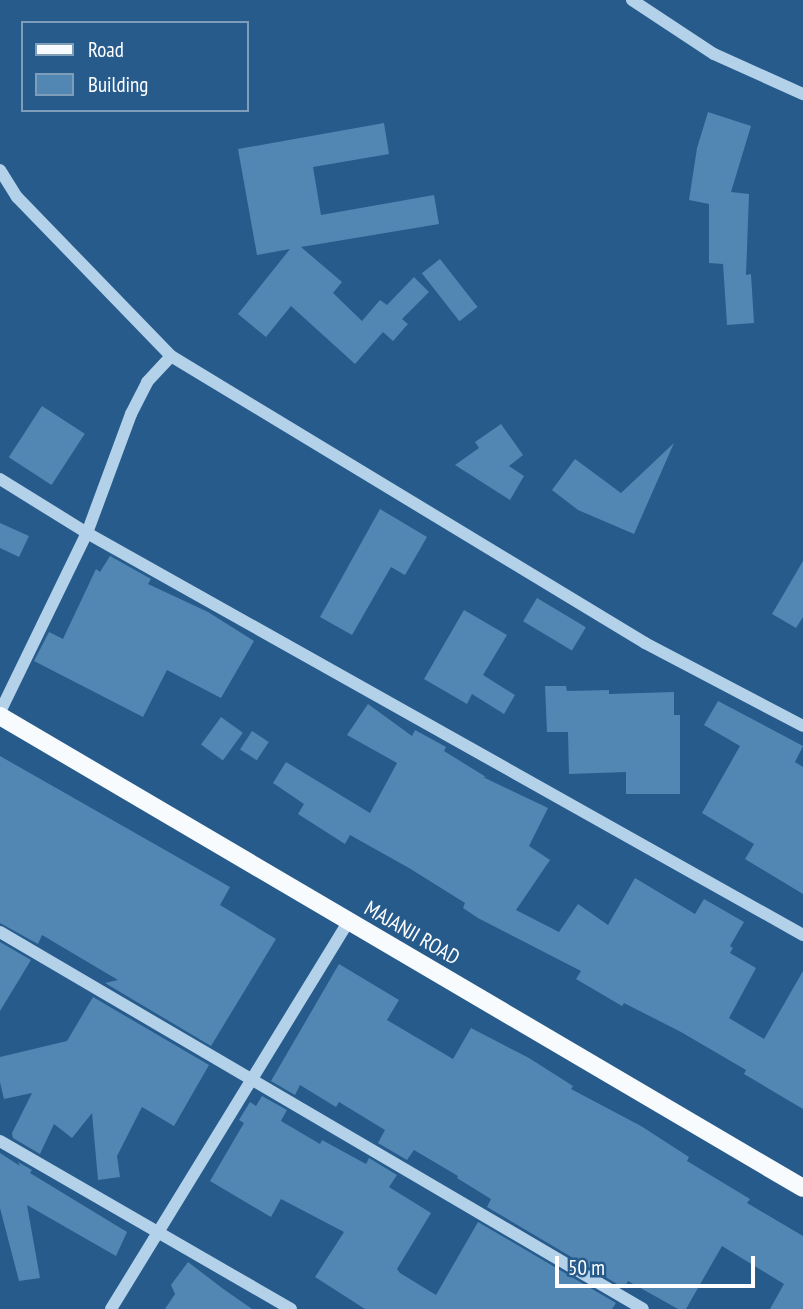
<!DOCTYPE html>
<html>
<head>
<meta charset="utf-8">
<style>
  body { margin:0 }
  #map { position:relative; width:803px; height:1309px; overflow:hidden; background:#265b8b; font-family:"PT Sans Narrow",sans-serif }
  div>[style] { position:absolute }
  .building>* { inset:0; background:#5287b4; transform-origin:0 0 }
  .minor>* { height:12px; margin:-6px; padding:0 6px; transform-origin:6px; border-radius:6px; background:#b4d1ea }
  .major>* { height:18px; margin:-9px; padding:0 9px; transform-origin:9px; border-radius:9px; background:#f7fbfe }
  span { translate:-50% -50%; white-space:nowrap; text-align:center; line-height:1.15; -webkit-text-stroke:6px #265b8b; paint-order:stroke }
  .street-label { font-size:21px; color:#fff }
  .legend { position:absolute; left:21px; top:21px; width:228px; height:91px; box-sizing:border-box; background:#265b8b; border:2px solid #7d9db9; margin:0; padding:9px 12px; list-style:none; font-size:21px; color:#fff }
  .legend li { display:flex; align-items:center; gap:14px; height:35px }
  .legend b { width:35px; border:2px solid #7d9db9 }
  .scale { position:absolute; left:555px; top:1256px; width:200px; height:32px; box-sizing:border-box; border:4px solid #fff; border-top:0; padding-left:9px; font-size:21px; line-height:24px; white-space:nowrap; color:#fff; -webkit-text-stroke:5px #265b8b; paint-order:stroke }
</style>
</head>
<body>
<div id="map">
  <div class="building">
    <div style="clip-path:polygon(708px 112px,751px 126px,731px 192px,749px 194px,746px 275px,751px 274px,754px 323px,727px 325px,723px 264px,709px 263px,709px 204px,689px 200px,697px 148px)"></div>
    <div style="clip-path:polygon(384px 123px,389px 154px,313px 167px,321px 215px,434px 195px,439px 224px,301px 247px,342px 282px,333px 293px,362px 321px,380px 300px,387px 305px,414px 277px,429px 292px,402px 319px,408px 324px,393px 341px,383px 332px,355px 364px,291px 306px,266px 337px,238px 314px,290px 249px,257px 255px,238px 149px)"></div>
    <div style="left:440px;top:259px;width:61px;height:23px;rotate:52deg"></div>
    <div style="left:42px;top:406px;width:51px;height:61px;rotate:33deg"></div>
    <div style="clip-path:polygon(501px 424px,523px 455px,509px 466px,524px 476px,510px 500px,455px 465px,479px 448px,475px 442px)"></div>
    <div style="clip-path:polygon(674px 443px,634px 534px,578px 510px,552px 490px,575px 459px,621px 493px)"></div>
    <div style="clip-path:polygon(380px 509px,427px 537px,405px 575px,391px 567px,352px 635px,320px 617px)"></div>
    <div style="clip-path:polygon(0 523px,29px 536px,19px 557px,0 548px)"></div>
    <div style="clip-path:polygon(110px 556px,151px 579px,148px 584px,208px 612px,254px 641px,221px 698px,167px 670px,143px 717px,34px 661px,49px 632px,63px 639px,96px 569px,100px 572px)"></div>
    <div style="clip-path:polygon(803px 561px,803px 617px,796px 628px,772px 614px)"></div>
    <div style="left:537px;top:598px;width:57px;height:27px;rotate:31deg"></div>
    <div style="clip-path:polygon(464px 610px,507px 635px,483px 675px,515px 695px,504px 714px,472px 694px,467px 704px,424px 679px)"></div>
    <div style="clip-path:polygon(545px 686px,566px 686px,567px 691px,609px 690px,609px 694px,674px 692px,674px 715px,680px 715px,680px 794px,626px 794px,626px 772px,569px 774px,568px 732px,547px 732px)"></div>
    <div style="clip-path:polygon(718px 701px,803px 746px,795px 762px,803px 767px,803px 894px,745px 859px,754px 844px,702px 813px,740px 746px,704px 725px)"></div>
    <div style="clip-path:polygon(368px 704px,412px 736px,415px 730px,446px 747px,444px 751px,486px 777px,483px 777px,548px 808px,529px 846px,550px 860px,516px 910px,559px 932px,578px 904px,608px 925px,635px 878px,695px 914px,704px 899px,744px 922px,730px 946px,733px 948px,730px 953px,756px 968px,729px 1018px,764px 1039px,803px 971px,803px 1109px,744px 1074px,746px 1070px,681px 1032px,624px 1003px,622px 1006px,576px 979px,581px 971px,478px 918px,463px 908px,465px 903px,409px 868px,350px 835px,345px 844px,298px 814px,304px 804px,273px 783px,286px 762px,370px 813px,397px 763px,347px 735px)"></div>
    <div style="left:221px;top:717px;width:27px;height:34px;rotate:36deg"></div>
    <div style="left:252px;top:731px;width:20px;height:22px;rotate:33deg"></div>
    <div style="clip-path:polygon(0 756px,230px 887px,220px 905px,276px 939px,211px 1046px,105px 983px,118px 980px,42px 935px,38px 944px,0 923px)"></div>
    <div style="clip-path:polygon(0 942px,31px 960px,0 1011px)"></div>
    <div style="clip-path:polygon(339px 964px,399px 1000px,387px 1020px,453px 1059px,471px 1028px,529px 1058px,573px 1086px,571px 1089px,641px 1126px,689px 1157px,687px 1161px,750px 1199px,747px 1203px,803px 1236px,803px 1309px,770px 1309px,784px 1284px,722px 1246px,686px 1309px,678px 1309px,628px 1281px,624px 1288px,487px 1207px,491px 1199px,457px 1178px,458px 1176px,414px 1150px,407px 1160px,378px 1143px,385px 1130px,339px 1102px,336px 1107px,300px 1085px,295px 1095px,271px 1081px)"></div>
    <div style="clip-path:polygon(93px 997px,209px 1065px,174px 1126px,142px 1107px,117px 1156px,120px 1177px,98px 1180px,92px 1113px,72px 1138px,54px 1124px,40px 1154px,13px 1138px,12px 1133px,32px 1093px,4px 1099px,0 1082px,0 1057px,67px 1041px)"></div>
    <div style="clip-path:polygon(262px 1096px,287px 1110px,281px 1121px,320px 1144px,322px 1140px,366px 1164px,369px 1158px,397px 1175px,389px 1187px,431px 1213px,397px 1269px,400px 1273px,436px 1295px,478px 1222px,616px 1303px,612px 1309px,365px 1309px,315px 1277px,344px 1232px,281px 1199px,271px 1217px,210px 1181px,244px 1123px,239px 1120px,250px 1102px,256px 1106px)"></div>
    <div style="clip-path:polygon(0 1153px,20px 1166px,18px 1162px,32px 1170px,30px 1173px,127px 1232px,116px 1256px,27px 1205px,40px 1278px,19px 1281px,0 1208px)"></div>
    <div style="clip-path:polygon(188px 1262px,222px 1288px,252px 1309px,165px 1309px,175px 1294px,171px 1285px)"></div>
  </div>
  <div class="minor">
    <div style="left:632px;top:0;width:98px;rotate:33.4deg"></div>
    <div style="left:714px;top:54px;width:98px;rotate:24.2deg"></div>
    <div style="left:0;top:170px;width:32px;rotate:58deg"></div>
    <div style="left:17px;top:197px;width:221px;rotate:45.9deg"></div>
    <div style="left:171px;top:356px;width:554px;rotate:31.19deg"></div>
    <div style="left:645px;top:643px;width:178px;rotate:27.7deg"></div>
    <div style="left:0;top:479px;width:102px;rotate:31.8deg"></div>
    <div style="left:87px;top:533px;width:821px;rotate:29.31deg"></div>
    <div style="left:0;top:712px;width:199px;rotate:-64.1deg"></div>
    <div style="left:87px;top:533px;width:127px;rotate:-69.7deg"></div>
    <div style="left:131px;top:414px;width:36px;rotate:-63deg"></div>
    <div style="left:147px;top:382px;width:35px;rotate:-47deg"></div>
    <div style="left:0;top:932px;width:745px;rotate:30.38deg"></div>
    <div style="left:0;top:1141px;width:336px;rotate:30deg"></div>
    <div style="left:111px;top:1309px;width:454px;rotate:-58.5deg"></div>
  </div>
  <div class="major">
    <div style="left:0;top:716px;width:931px;rotate:30.45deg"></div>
  </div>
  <div class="street-label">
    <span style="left:412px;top:933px;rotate:30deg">MAJANJI ROAD</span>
  </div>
  <ul class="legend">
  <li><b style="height:9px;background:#f7fbfe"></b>Road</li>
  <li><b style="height:19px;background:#5287b4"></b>Building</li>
  </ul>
  <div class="scale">50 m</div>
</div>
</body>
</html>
